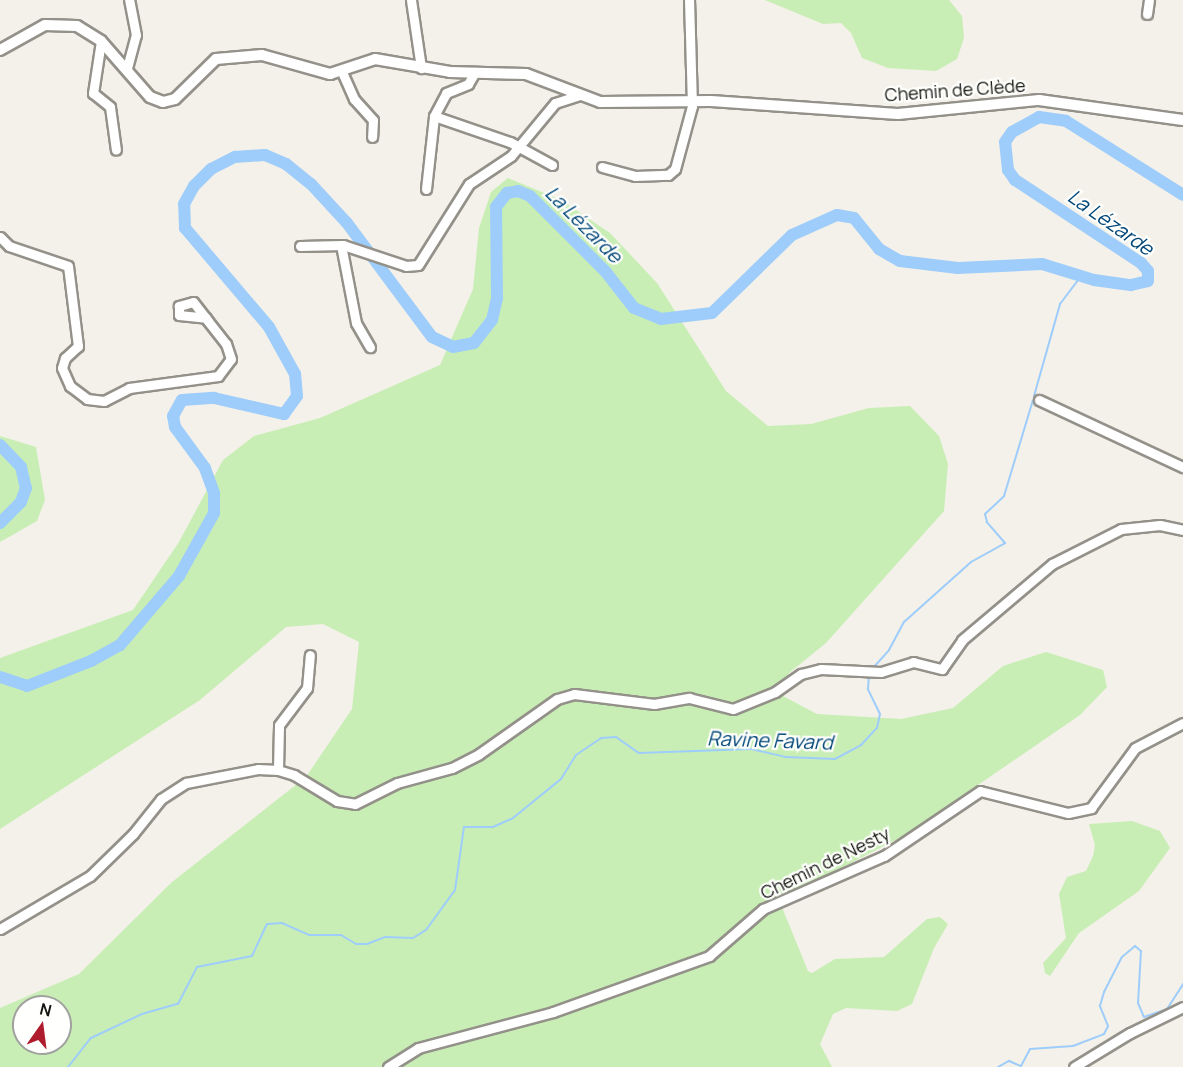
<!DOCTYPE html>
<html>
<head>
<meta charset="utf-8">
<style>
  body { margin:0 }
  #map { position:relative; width:1183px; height:1067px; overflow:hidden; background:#f3f1e9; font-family:Manrope,sans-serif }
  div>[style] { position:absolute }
  .green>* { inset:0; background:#c9eeb5 }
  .stream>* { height:2px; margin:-1px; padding:0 1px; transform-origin:1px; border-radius:1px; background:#9ecdfb }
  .river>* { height:12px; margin:-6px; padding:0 6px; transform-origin:6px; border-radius:6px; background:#9ecdfb }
  .roads { filter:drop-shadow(2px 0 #939189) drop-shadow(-2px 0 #939189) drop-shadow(0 2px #939189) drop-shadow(0 -2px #939189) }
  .minor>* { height:9px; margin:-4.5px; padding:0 4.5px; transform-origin:4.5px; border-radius:4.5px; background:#fff }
  .major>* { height:10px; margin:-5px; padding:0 5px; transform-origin:5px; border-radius:5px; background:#fff }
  span { translate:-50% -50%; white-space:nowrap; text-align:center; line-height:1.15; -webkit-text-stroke:4.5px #fffffd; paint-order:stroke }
  .street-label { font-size:18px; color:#141411 }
  .water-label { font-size:20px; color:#004678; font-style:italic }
  .north { position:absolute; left:12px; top:995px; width:60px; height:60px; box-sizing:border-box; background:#fffffd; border:2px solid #a1a19f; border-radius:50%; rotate:14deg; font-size:16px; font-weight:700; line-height:24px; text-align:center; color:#141411 }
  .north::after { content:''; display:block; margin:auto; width:21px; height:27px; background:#af1c2e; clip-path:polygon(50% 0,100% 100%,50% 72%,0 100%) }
</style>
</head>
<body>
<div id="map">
  <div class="green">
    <div style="clip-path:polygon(765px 0,949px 0,962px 16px,964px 38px,957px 59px,936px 71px,888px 68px,862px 58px,851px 33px,841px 23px,823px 24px)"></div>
    <div style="clip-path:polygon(evenodd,508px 178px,561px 200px,610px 233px,657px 283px,726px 391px,768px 426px,811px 424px,869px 408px,910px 406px,939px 436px,948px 464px,944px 511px,826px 643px,789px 673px,783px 696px,817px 714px,901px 719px,953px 708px,1003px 666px,1046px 652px,1103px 670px,1107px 687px,1080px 715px,905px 835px,785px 897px,781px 905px,808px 971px,812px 973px,835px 959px,884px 957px,927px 919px,940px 917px,948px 924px,934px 948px,912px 1004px,897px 1011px,846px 1008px,833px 1014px,820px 1044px,832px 1067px,0 1067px,0 1008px,79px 974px,172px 882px,306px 777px,352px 709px,359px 642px,323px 624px,286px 627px,200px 700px,0 829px,0 658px,133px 610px,179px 542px,223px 460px,254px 436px,320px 418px,440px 365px,473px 289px,479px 228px,491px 192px,508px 178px,24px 1007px,60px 1007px,60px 1043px,24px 1043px,24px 1007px)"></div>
    <div style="clip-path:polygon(0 436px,36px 447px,45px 500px,37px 521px,0 542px)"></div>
    <div style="clip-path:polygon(1132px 821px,1160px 831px,1170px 848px,1139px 891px,1079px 933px,1050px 976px,1045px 973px,1043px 963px,1066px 938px,1059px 894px,1067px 877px,1086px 871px,1093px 856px,1095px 845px,1089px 824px)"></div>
  </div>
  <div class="stream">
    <div style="left:1034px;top:396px;width:96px;rotate:-74.2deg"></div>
    <div style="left:1060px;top:304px;width:34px;rotate:-53deg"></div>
    <div style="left:873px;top:668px;width:24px;rotate:-48deg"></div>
    <div style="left:889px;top:650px;width:32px;rotate:-62deg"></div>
    <div style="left:904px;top:622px;width:90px;rotate:-41.8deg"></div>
    <div style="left:971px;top:562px;width:39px;rotate:-29deg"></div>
    <div style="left:1005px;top:543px;width:28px;rotate:-131deg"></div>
    <div style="left:987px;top:522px;width:8px;rotate:-104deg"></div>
    <div style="left:985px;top:514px;width:26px;rotate:-43deg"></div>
    <div style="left:1004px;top:496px;width:100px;rotate:-73.2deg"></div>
    <div style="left:68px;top:1067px;width:37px;rotate:-52deg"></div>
    <div style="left:91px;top:1038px;width:56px;rotate:-25.2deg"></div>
    <div style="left:142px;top:1014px;width:37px;rotate:-16deg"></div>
    <div style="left:178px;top:1004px;width:42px;rotate:-62.8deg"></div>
    <div style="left:197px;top:967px;width:56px;rotate:-11.3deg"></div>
    <div style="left:252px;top:956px;width:35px;rotate:-65deg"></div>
    <div style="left:267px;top:924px;width:15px;rotate:-4deg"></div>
    <div style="left:282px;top:923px;width:30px;rotate:24deg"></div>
    <div style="left:309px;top:935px;width:32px"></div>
    <div style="left:341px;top:935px;width:17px;rotate:31deg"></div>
    <div style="left:356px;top:944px;width:11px"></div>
    <div style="left:367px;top:944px;width:19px;rotate:-21deg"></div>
    <div style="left:385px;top:937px;width:28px;rotate:2deg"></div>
    <div style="left:413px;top:938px;width:15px;rotate:-32deg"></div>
    <div style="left:426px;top:930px;width:49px;rotate:-54.1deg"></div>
    <div style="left:455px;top:890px;width:64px;rotate:-81.9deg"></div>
    <div style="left:464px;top:827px;width:29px"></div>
    <div style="left:493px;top:827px;width:22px;rotate:-24deg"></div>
    <div style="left:513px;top:818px;width:62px;rotate:-39.1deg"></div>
    <div style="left:561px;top:779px;width:28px;rotate:-58deg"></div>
    <div style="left:576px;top:755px;width:30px;rotate:-34deg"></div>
    <div style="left:601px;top:738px;width:15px;rotate:-4deg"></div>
    <div style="left:616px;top:737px;width:28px;rotate:35deg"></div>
    <div style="left:639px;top:753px;width:112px;rotate:-2deg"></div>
    <div style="left:751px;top:749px;width:35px;rotate:13deg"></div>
    <div style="left:785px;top:757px;width:50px;rotate:2.3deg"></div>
    <div style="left:835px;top:759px;width:30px;rotate:-28deg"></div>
    <div style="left:861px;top:745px;width:23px;rotate:-47deg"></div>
    <div style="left:877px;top:728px;width:14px;rotate:-78deg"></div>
    <div style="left:880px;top:714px;width:28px;rotate:-116deg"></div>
    <div style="left:868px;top:689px;width:13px;rotate:-86deg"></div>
    <div style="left:998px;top:1067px;width:13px;rotate:-29deg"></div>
    <div style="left:1009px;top:1061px;width:13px;rotate:23deg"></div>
    <div style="left:1021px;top:1066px;width:19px;rotate:-62deg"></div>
    <div style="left:1030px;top:1049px;width:43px;rotate:-4deg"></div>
    <div style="left:1073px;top:1046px;width:33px;rotate:-21deg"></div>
    <div style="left:1104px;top:1034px;width:9px;rotate:-63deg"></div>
    <div style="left:1108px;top:1026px;width:22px;rotate:-112deg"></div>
    <div style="left:1100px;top:1006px;width:15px;rotate:-74deg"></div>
    <div style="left:1104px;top:992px;width:39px;rotate:-63deg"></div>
    <div style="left:1122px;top:957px;width:17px;rotate:-40deg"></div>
    <div style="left:1135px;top:946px;width:8px;rotate:40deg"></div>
    <div style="left:1141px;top:951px;width:52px;rotate:93.3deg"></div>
    <div style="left:1138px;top:1003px;width:15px;rotate:67deg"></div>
    <div style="left:1144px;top:1017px;width:24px;rotate:-19deg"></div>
    <div style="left:1167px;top:1009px;width:30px;rotate:-57deg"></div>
  </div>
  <div class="river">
    <div style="left:0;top:445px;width:30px;rotate:46deg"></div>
    <div style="left:21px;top:467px;width:22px;rotate:77deg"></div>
    <div style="left:26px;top:488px;width:15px;rotate:110deg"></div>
    <div style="left:21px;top:502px;width:30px;rotate:135deg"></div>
    <div style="left:0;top:677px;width:28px;rotate:18deg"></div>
    <div style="left:27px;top:686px;width:69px;rotate:-21.3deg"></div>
    <div style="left:91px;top:661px;width:33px;rotate:-29deg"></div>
    <div style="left:120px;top:645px;width:91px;rotate:-49.5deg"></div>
    <div style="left:179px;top:576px;width:72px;rotate:-60.9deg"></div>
    <div style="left:214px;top:513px;width:20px;rotate:-90deg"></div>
    <div style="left:214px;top:493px;width:27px;rotate:-110deg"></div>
    <div style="left:205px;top:468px;width:51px;rotate:-126.2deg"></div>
    <div style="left:175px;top:427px;width:11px;rotate:-100deg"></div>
    <div style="left:173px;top:416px;width:18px;rotate:-61deg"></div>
    <div style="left:182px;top:400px;width:32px;rotate:-4deg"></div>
    <div style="left:214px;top:398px;width:72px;rotate:12.9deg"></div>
    <div style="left:284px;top:414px;width:22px;rotate:-54deg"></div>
    <div style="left:297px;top:396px;width:22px;rotate:-95deg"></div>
    <div style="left:295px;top:374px;width:54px;rotate:-119deg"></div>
    <div style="left:269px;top:327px;width:130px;rotate:-130.3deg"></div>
    <div style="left:185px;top:228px;width:24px;rotate:-92deg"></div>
    <div style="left:184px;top:204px;width:21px;rotate:-61deg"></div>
    <div style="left:194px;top:186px;width:24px;rotate:-45deg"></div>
    <div style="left:211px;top:169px;width:27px;rotate:-27deg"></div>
    <div style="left:235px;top:157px;width:30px;rotate:-4deg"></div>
    <div style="left:265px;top:155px;width:23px;rotate:23deg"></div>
    <div style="left:286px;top:164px;width:32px;rotate:39deg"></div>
    <div style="left:311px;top:184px;width:53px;rotate:47.3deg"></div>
    <div style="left:347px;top:223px;width:142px;rotate:53.3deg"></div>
    <div style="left:432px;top:337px;width:23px;rotate:25deg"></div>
    <div style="left:453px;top:347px;width:21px;rotate:-11deg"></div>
    <div style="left:474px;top:343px;width:29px;rotate:-52deg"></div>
    <div style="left:492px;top:320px;width:23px;rotate:-77deg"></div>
    <div style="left:497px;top:298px;width:91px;rotate:-90.6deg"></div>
    <div style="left:496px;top:207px;width:18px;rotate:-52deg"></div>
    <div style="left:507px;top:193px;width:11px;rotate:-10deg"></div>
    <div style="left:518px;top:191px;width:13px;rotate:23deg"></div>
    <div style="left:530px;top:196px;width:106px;rotate:45deg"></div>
    <div style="left:605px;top:271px;width:47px;rotate:51.9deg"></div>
    <div style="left:634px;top:308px;width:29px;rotate:22deg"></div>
    <div style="left:661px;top:319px;width:51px;rotate:-6.7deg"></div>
    <div style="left:712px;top:313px;width:112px;rotate:-44.3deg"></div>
    <div style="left:792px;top:235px;width:49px;rotate:-24deg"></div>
    <div style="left:837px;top:215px;width:17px;rotate:10deg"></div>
    <div style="left:854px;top:218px;width:40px;rotate:51deg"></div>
    <div style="left:879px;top:249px;width:24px;rotate:30deg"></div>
    <div style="left:900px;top:261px;width:58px;rotate:6.9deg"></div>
    <div style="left:958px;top:268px;width:84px;rotate:-2.7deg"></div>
    <div style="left:1042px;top:264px;width:54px;rotate:17.1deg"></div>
    <div style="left:1094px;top:280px;width:37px;rotate:8deg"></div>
    <div style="left:1131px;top:285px;width:17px;rotate:-13deg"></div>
    <div style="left:1148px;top:281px;width:10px;rotate:-90deg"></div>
    <div style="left:1148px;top:271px;width:11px;rotate:-131deg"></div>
    <div style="left:1141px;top:263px;width:151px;rotate:-146.6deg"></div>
    <div style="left:1015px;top:180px;width:12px;rotate:-125deg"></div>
    <div style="left:1008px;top:170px;width:28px;rotate:-96deg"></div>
    <div style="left:1005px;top:142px;width:12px;rotate:-55deg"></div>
    <div style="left:1012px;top:132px;width:31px;rotate:-29deg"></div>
    <div style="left:1039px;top:117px;width:27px;rotate:8deg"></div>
    <div style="left:1066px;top:121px;width:138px;rotate:32.3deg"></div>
  </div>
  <div class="roads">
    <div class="minor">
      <div style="left:411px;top:0;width:69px;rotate:81.6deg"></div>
      <div style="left:1147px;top:14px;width:14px;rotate:-82deg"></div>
      <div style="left:101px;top:41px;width:53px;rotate:98.7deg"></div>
      <div style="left:93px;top:93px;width:22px;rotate:39deg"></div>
      <div style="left:110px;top:107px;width:43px;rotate:82.1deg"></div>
      <div style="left:127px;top:68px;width:34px;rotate:-75deg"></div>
      <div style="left:136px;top:35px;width:36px;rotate:-101deg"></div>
      <div style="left:342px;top:72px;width:30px;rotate:66deg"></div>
      <div style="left:354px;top:99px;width:28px;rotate:48deg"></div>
      <div style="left:373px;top:120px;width:17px;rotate:93deg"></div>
      <div style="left:434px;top:116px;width:80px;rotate:18.9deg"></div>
      <div style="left:510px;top:142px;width:48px;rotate:28.7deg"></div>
      <div style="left:602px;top:167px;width:34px;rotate:15deg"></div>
      <div style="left:635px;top:176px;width:33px;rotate:-2deg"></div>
      <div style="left:668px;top:175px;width:9px;rotate:-41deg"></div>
      <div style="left:675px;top:169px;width:65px;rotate:-74.9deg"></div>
      <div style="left:692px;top:106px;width:106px;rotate:-91.6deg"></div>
      <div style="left:426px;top:189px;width:73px;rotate:-83.7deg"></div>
      <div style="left:434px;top:116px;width:26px;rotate:-62deg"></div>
      <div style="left:446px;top:93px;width:24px;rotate:-22deg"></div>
      <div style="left:468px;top:84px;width:14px;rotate:-60deg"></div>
      <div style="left:0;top:237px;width:13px;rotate:45deg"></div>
      <div style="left:9px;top:246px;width:62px;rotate:18.7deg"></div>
      <div style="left:68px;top:266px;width:81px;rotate:82.9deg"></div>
      <div style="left:78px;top:346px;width:18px;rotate:137deg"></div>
      <div style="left:65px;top:358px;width:10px;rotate:107deg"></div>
      <div style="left:62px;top:368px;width:20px;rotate:66deg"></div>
      <div style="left:70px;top:386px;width:21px;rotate:37deg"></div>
      <div style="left:87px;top:399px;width:17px;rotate:7deg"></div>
      <div style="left:104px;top:401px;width:28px;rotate:-27deg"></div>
      <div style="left:129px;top:388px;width:90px;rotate:-7.7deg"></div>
      <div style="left:218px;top:376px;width:21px;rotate:-53deg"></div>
      <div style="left:231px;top:359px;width:16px;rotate:-108deg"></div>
      <div style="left:226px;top:344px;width:29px;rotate:-128deg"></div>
      <div style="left:208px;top:321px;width:24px;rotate:-128deg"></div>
      <div style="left:193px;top:302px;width:15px;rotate:164deg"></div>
      <div style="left:179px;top:306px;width:9px;rotate:90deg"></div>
      <div style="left:179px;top:315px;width:27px;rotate:6deg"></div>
      <div style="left:341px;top:245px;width:79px;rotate:79.1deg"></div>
      <div style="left:356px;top:323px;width:28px;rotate:60deg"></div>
      <div style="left:300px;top:246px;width:43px;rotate:-1.3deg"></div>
      <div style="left:343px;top:245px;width:66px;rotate:18.4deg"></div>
      <div style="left:406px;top:266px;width:12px;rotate:-5deg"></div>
      <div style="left:418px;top:265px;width:96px;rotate:-57.8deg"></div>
      <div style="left:469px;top:184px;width:50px;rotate:-33.7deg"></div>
      <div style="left:511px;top:156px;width:69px;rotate:-50.3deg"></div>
      <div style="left:555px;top:103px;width:26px;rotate:-18deg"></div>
      <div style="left:1039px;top:400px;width:159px;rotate:25deg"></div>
      <div style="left:278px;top:770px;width:45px;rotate:-88.7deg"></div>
      <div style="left:279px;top:725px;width:46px;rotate:-52.9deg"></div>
      <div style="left:307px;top:688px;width:33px;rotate:-85deg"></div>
      <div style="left:0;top:929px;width:104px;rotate:-30.5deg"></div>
      <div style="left:90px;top:876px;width:60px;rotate:-44.3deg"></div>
      <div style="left:133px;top:834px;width:45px;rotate:-51.3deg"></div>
      <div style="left:161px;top:799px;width:30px;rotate:-33deg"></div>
      <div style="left:186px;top:783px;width:73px;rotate:-11deg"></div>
      <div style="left:258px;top:769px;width:20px;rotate:3deg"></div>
      <div style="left:278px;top:770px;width:17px;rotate:17deg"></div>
      <div style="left:294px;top:775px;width:50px;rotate:31.2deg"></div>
      <div style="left:337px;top:801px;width:18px;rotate:9deg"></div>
      <div style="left:355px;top:804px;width:47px;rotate:-26.6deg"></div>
      <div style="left:397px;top:783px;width:57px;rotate:-15.3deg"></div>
      <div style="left:452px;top:768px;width:30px;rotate:-27deg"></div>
      <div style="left:479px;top:754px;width:95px;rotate:-35.2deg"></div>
      <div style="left:557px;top:699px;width:18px;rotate:-16deg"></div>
      <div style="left:574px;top:694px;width:81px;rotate:7.1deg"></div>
      <div style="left:654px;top:704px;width:36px;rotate:-10deg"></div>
      <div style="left:689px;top:698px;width:45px;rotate:14deg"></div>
      <div style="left:733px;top:709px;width:45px;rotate:-22deg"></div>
      <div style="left:775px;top:692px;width:32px;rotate:-35deg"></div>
      <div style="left:801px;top:674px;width:21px;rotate:-14deg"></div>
      <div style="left:821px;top:669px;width:60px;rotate:2.9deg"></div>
      <div style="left:881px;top:672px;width:34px;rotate:-17deg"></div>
      <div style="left:913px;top:662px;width:30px;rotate:14deg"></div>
      <div style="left:942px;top:669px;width:35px;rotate:-55deg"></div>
      <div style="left:962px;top:640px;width:118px;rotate:-40.2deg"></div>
      <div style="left:1052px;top:564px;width:77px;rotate:-26.9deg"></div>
      <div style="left:1121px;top:529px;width:39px;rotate:-6deg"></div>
      <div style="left:1160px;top:525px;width:24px;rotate:12deg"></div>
      <div style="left:388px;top:1067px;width:36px;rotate:-32deg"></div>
      <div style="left:418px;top:1048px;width:140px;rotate:-14.9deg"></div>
      <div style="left:553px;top:1012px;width:166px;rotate:-19.7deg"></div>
      <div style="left:709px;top:956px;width:72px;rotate:-41deg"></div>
      <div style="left:763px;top:909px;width:132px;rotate:-23.7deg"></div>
      <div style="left:884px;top:856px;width:116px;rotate:-34.1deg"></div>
      <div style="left:980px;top:791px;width:91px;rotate:14deg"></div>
      <div style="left:1068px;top:813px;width:24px;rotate:-12deg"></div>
      <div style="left:1091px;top:808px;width:74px;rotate:-53.7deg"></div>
      <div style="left:1135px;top:748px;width:54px;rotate:-27.5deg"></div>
      <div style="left:1074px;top:1067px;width:66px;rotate:-31.3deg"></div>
      <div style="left:1130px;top:1033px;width:59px;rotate:-26.1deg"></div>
    </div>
    <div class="major">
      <div style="left:0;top:50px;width:51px;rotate:-29.1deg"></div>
      <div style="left:45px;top:25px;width:32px;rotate:2deg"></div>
      <div style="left:77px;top:26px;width:28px;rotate:32deg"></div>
      <div style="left:101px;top:41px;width:74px;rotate:48.8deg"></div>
      <div style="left:150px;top:97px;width:14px;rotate:21deg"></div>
      <div style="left:163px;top:102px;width:12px;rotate:-14deg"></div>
      <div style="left:175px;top:99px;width:57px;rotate:-44.3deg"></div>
      <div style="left:216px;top:59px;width:46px;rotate:-5deg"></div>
      <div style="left:262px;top:55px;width:71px;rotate:15.6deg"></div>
      <div style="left:330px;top:74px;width:47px;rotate:-18.4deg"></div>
      <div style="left:375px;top:59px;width:76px;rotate:9.8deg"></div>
      <div style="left:450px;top:72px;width:76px;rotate:1.5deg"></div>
      <div style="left:526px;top:74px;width:79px;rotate:20.7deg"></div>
      <div style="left:600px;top:102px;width:111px;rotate:-0.5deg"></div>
      <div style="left:711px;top:101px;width:187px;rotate:4deg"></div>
      <div style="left:898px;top:114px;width:142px;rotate:-5.7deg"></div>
      <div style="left:1039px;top:100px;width:145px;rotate:7.9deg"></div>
    </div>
  </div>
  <div class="street-label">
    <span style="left:955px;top:90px;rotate:-4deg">Chemin de Clède</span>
    <span style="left:825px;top:863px;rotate:-26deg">Chemin de Nesty</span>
  </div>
  <div class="water-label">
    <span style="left:1111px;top:222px;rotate:35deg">La Lézarde</span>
    <span style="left:584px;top:224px;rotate:45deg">La Lézarde</span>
    <span style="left:770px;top:740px;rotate:2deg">Ravine Favard</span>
  </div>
  <div class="north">N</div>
</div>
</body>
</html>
